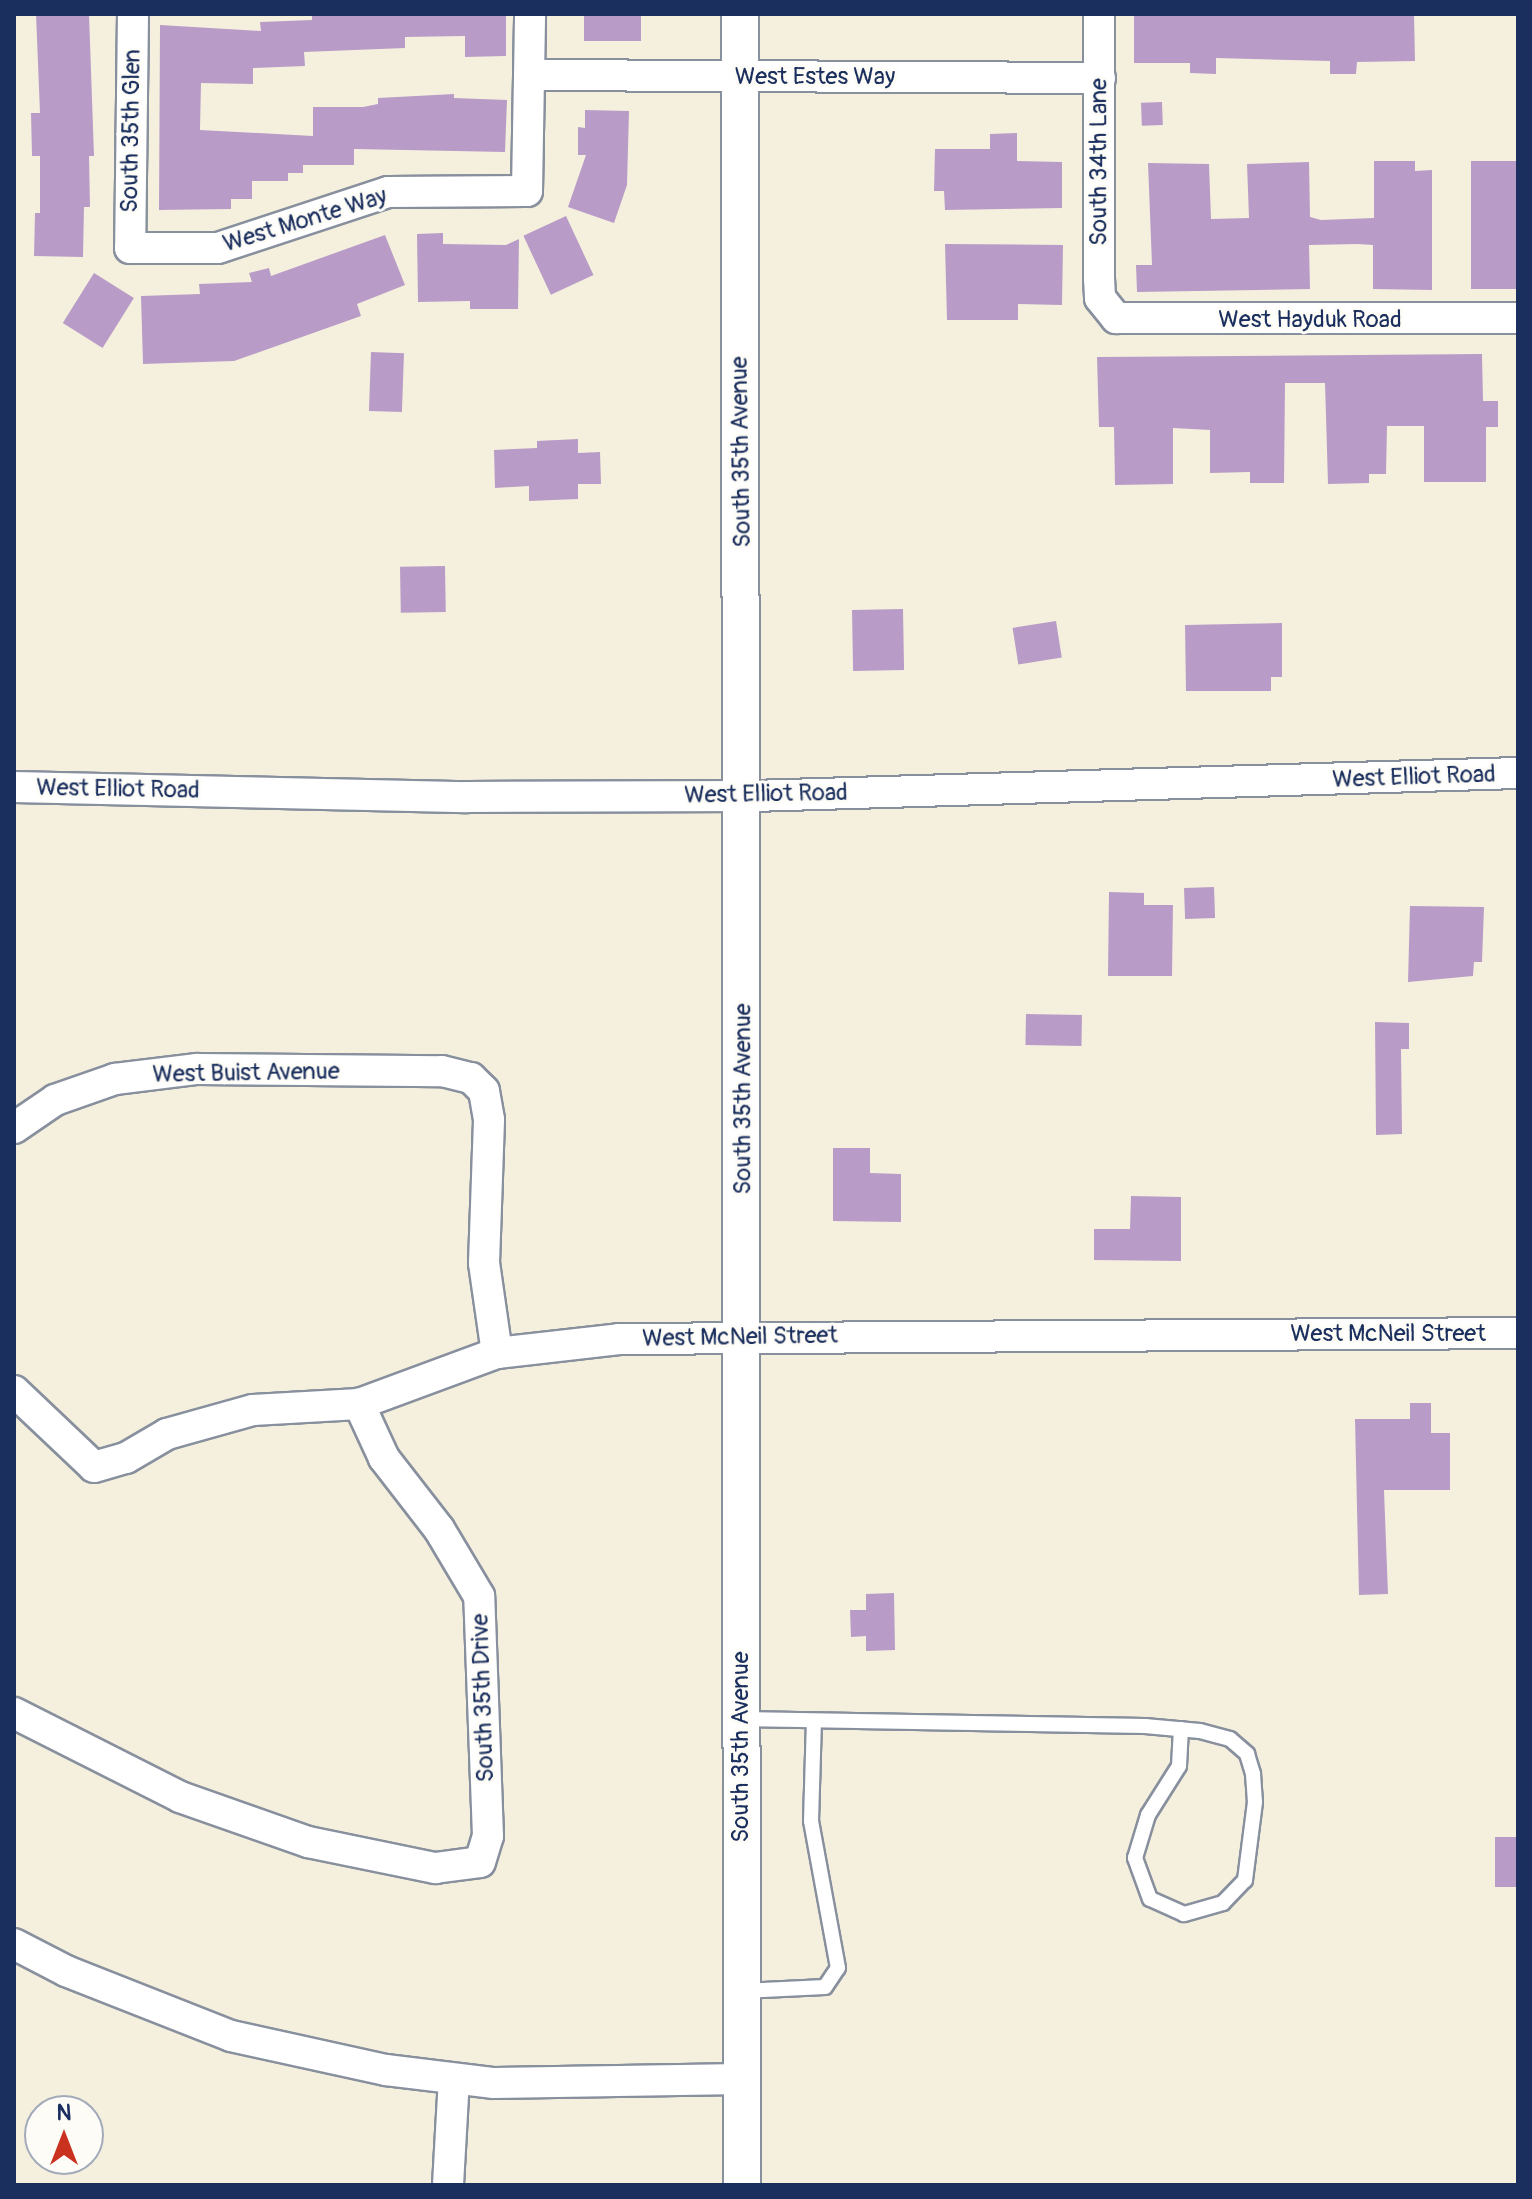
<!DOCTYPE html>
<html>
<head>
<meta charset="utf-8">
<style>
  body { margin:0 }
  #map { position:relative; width:1532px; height:2199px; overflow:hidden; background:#f5f0de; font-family:Pangolin,sans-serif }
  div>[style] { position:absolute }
  .building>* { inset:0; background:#b89cc7; transform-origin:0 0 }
  .roads { filter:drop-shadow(2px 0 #88909e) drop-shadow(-2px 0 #88909e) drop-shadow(0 2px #88909e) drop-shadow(0 -2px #88909e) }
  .service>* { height:14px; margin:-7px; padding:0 7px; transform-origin:7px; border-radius:7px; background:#fff }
  .minor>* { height:30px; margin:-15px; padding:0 15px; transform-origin:15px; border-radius:15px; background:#fff }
  .tertiary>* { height:36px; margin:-18px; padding:0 18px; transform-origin:18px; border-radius:18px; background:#fff }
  span { translate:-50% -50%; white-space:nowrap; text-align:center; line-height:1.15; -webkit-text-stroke:6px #fdfcf7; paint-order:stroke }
  .street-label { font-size:24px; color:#1b2f5e }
  .frame { position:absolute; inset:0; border:16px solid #1b2f5e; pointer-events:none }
  .north { position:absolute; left:24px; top:2095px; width:80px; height:80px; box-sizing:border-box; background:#fdfcf7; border:2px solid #a3aaba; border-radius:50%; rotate:0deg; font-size:22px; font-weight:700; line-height:32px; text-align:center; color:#1b2f5e }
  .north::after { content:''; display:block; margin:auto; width:28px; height:36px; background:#c8321e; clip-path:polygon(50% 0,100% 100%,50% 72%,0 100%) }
</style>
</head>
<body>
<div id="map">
  <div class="building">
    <div style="clip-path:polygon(36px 14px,89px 14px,94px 156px,89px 156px,90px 207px,84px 207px,83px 257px,34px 256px,35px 213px,40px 213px,40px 156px,32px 156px,31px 113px,40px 113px)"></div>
    <div style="clip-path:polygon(312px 14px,506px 14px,506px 56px,465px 57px,465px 36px,405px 37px,405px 48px,304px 52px,305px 66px,253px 68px,253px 84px,201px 83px,200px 130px,313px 136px,313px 107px,363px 107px,378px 104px,378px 98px,454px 94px,454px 98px,507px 100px,505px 152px,354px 149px,354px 165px,303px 165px,303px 173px,288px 173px,288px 181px,252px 181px,252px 199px,231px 199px,231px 209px,159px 210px,160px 25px,261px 31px,260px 22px,312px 20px)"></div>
    <div style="left:584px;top:14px;width:57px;height:27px"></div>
    <div style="clip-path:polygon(1134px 14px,1414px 14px,1415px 61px,1357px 62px,1356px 74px,1330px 74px,1330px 61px,1216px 58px,1216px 74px,1190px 73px,1190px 63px,1134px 63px)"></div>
    <div style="left:1162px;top:102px;width:23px;height:21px;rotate:88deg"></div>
    <div style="clip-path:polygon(585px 110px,629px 111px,627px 185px,614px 223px,568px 207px,586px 155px,578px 155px,578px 127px,585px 128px)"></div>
    <div style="clip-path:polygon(1017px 133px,1017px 161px,1062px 162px,1062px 208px,945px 210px,944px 191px,934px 191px,935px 149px,990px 149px,990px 134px)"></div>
    <div style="clip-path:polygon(1374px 161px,1415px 161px,1415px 171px,1432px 170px,1432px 290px,1373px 289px,1373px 245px,1358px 244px,1309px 245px,1310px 289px,1137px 292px,1136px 265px,1152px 265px,1148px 163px,1209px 164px,1211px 219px,1249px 218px,1247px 164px,1309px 162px,1310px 217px,1321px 220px,1374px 218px)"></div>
    <div style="left:1471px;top:161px;width:47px;height:128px"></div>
    <div style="left:566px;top:216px;width:65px;height:47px;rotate:65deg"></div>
    <div style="clip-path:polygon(443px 233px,443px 244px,506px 245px,519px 239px,518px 309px,470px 309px,470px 301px,418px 302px,417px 234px)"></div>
    <div style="clip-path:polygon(385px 235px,405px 285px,357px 304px,361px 316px,234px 361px,143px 364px,141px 296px,200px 294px,199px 284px,252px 282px,249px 273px,269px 268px,271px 276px)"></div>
    <div style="clip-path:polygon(945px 244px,1063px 245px,1062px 305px,1018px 304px,1018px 320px,947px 320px)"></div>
    <div style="left:94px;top:273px;width:47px;height:59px;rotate:32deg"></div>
    <div style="left:371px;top:352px;width:33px;height:59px;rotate:2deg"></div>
    <div style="clip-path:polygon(1482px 354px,1483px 401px,1498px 401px,1498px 427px,1486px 427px,1486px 482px,1424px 482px,1424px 426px,1387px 426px,1386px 474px,1369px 474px,1369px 483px,1328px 484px,1325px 383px,1285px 383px,1284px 483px,1250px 483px,1250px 472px,1210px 473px,1210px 430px,1173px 428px,1173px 484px,1115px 485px,1114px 427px,1099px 427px,1097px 357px)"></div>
    <div style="clip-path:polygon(578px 439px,578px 453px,600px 452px,601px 484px,578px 484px,578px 499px,529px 501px,529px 486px,495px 488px,494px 450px,537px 448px,537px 441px)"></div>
    <div style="left:445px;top:566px;width:46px;height:45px;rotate:89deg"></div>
    <div style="left:903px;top:609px;width:61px;height:51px;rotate:89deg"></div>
    <div style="left:1056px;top:621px;width:37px;height:44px;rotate:81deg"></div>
    <div style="clip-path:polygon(1282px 623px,1282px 677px,1271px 677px,1271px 691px,1186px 691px,1185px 625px)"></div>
    <div style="left:1214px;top:887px;width:31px;height:30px;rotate:88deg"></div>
    <div style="clip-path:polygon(1109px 892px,1144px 893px,1144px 905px,1173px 905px,1172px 976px,1108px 976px)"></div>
    <div style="clip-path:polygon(1410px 906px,1484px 907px,1482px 962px,1474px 962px,1473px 976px,1408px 982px)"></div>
    <div style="left:1026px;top:1014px;width:56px;height:31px;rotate:1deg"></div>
    <div style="clip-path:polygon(1375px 1022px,1409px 1023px,1409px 1049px,1401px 1049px,1402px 1134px,1376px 1135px)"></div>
    <div style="clip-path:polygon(833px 1148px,870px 1148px,870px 1173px,901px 1174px,901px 1222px,833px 1221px)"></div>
    <div style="clip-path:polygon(1131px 1196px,1181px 1197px,1181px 1261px,1094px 1260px,1094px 1229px,1130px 1229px)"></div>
    <div style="clip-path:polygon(1410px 1403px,1431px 1403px,1431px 1433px,1450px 1433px,1450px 1490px,1384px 1490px,1388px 1594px,1359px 1595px,1355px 1419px,1410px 1419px)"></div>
    <div style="clip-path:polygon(894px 1593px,895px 1650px,866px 1651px,866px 1636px,851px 1637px,850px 1610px,866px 1610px,866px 1594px)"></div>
    <div style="left:1495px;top:1837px;width:23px;height:50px"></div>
  </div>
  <div class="roads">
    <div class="service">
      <div style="left:741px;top:1719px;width:404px;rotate:1deg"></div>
      <div style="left:1145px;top:1726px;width:55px;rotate:5.2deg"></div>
      <div style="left:1200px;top:1731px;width:31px;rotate:15deg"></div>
      <div style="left:1230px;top:1739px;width:23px;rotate:41deg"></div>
      <div style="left:1247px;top:1754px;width:21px;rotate:73deg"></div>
      <div style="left:1253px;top:1774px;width:28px;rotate:86deg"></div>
      <div style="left:1255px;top:1802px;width:79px;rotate:97.3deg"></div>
      <div style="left:1245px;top:1880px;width:32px;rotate:134deg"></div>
      <div style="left:1223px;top:1903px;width:41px;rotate:164.2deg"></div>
      <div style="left:1184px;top:1914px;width:37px;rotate:-156deg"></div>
      <div style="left:1150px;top:1899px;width:44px;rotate:-110.1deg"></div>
      <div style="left:1135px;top:1858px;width:45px;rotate:-73.2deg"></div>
      <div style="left:1148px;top:1815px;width:58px;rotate:-57.7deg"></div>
      <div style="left:1179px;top:1766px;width:37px;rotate:-87deg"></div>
      <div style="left:742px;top:1991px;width:83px;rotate:-2.8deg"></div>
      <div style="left:825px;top:1987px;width:23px;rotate:-56deg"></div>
      <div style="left:838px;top:1968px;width:149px;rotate:-100.4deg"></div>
      <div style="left:811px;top:1821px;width:100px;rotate:-88.3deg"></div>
    </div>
    <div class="minor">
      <div style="left:133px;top:14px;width:234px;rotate:90.7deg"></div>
      <div style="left:130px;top:248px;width:88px"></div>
      <div style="left:218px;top:248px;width:179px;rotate:-18.2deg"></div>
      <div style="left:388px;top:192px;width:139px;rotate:-0.4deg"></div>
      <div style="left:527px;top:191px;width:177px;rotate:-89deg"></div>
      <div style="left:1099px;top:14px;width:264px;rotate:90deg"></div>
      <div style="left:1099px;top:278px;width:20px;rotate:87deg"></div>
      <div style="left:1100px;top:298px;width:26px;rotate:51deg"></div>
      <div style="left:1116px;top:318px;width:402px"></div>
      <div style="left:529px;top:75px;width:571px;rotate:0.3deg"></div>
      <div style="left:14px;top:787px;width:453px;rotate:1.3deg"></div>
      <div style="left:467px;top:797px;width:285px;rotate:-0.2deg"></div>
      <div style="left:752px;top:796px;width:766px;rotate:-1.72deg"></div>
      <div style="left:14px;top:1128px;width:50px;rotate:-34.3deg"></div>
      <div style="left:55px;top:1100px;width:64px;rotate:-19.3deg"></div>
      <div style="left:115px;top:1079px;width:83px;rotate:-7deg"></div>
      <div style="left:197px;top:1069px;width:245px;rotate:0.5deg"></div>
      <div style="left:442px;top:1071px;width:30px;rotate:14deg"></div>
      <div style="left:471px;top:1078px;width:18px;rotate:45deg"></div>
      <div style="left:484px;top:1091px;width:29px;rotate:80deg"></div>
      <div style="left:489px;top:1120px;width:143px;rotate:92deg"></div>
      <div style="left:484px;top:1263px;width:91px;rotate:81.8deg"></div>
      <div style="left:14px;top:1391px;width:110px;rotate:43.5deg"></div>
      <div style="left:94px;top:1467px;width:33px;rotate:-16deg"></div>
      <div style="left:126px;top:1458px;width:48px;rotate:-30.3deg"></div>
      <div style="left:167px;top:1434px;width:89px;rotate:-15.6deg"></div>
      <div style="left:253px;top:1410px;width:106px;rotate:-3.2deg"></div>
      <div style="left:359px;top:1404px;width:147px;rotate:-20.3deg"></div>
      <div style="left:497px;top:1353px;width:123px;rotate:-6.5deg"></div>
      <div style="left:619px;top:1339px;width:899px;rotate:-0.38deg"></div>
      <div style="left:14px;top:1713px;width:186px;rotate:26.8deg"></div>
      <div style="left:180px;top:1797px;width:136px;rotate:19.4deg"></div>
      <div style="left:308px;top:1842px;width:130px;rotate:11.6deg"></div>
      <div style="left:435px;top:1868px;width:45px;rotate:-7.6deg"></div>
      <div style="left:480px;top:1862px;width:27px;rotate:-73deg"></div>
      <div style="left:488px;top:1836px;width:240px;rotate:-92.1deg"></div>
      <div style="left:479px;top:1596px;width:78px;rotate:-120.8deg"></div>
      <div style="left:439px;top:1529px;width:90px;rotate:-127.8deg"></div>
      <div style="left:384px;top:1458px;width:60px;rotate:-114.8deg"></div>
      <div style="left:14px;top:1944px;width:59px;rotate:27.4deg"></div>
      <div style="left:66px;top:1971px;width:177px;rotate:21.5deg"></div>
      <div style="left:231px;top:2036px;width:159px;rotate:12.4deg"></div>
      <div style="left:386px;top:2070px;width:109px;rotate:6.9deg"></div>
      <div style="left:494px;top:2083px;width:248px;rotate:-0.9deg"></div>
      <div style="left:448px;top:2185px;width:106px;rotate:-86.8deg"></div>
    </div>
    <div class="tertiary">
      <div style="left:740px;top:14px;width:2171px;rotate:89.95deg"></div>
    </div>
  </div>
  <div class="street-label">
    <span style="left:815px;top:77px">West Estes Way</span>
    <span style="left:131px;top:131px;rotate:-89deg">South 35th Glen</span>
    <span style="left:1099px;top:162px;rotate:-90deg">South 34th Lane</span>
    <span style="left:305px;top:220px;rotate:-17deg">West Monte Way</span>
    <span style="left:1310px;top:320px">West Hayduk Road</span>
    <span style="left:741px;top:452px;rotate:-91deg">South 35th Avenue</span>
    <span style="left:1414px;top:777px;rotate:-2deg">West Elliot Road</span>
    <span style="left:118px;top:789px;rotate:1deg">West Elliot Road</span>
    <span style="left:766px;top:794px;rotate:-1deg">West Elliot Road</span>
    <span style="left:246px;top:1073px;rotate:-1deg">West Buist Avenue</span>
    <span style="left:743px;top:1099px;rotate:-90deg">South 35th Avenue</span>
    <span style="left:1388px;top:1334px">West McNeil Street</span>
    <span style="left:740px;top:1337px;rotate:-1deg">West McNeil Street</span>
    <span style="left:483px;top:1698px;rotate:-92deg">South 35th Drive</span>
    <span style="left:741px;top:1747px;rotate:-90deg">South 35th Avenue</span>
  </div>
  <div class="frame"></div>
  <div class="north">N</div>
</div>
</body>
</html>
